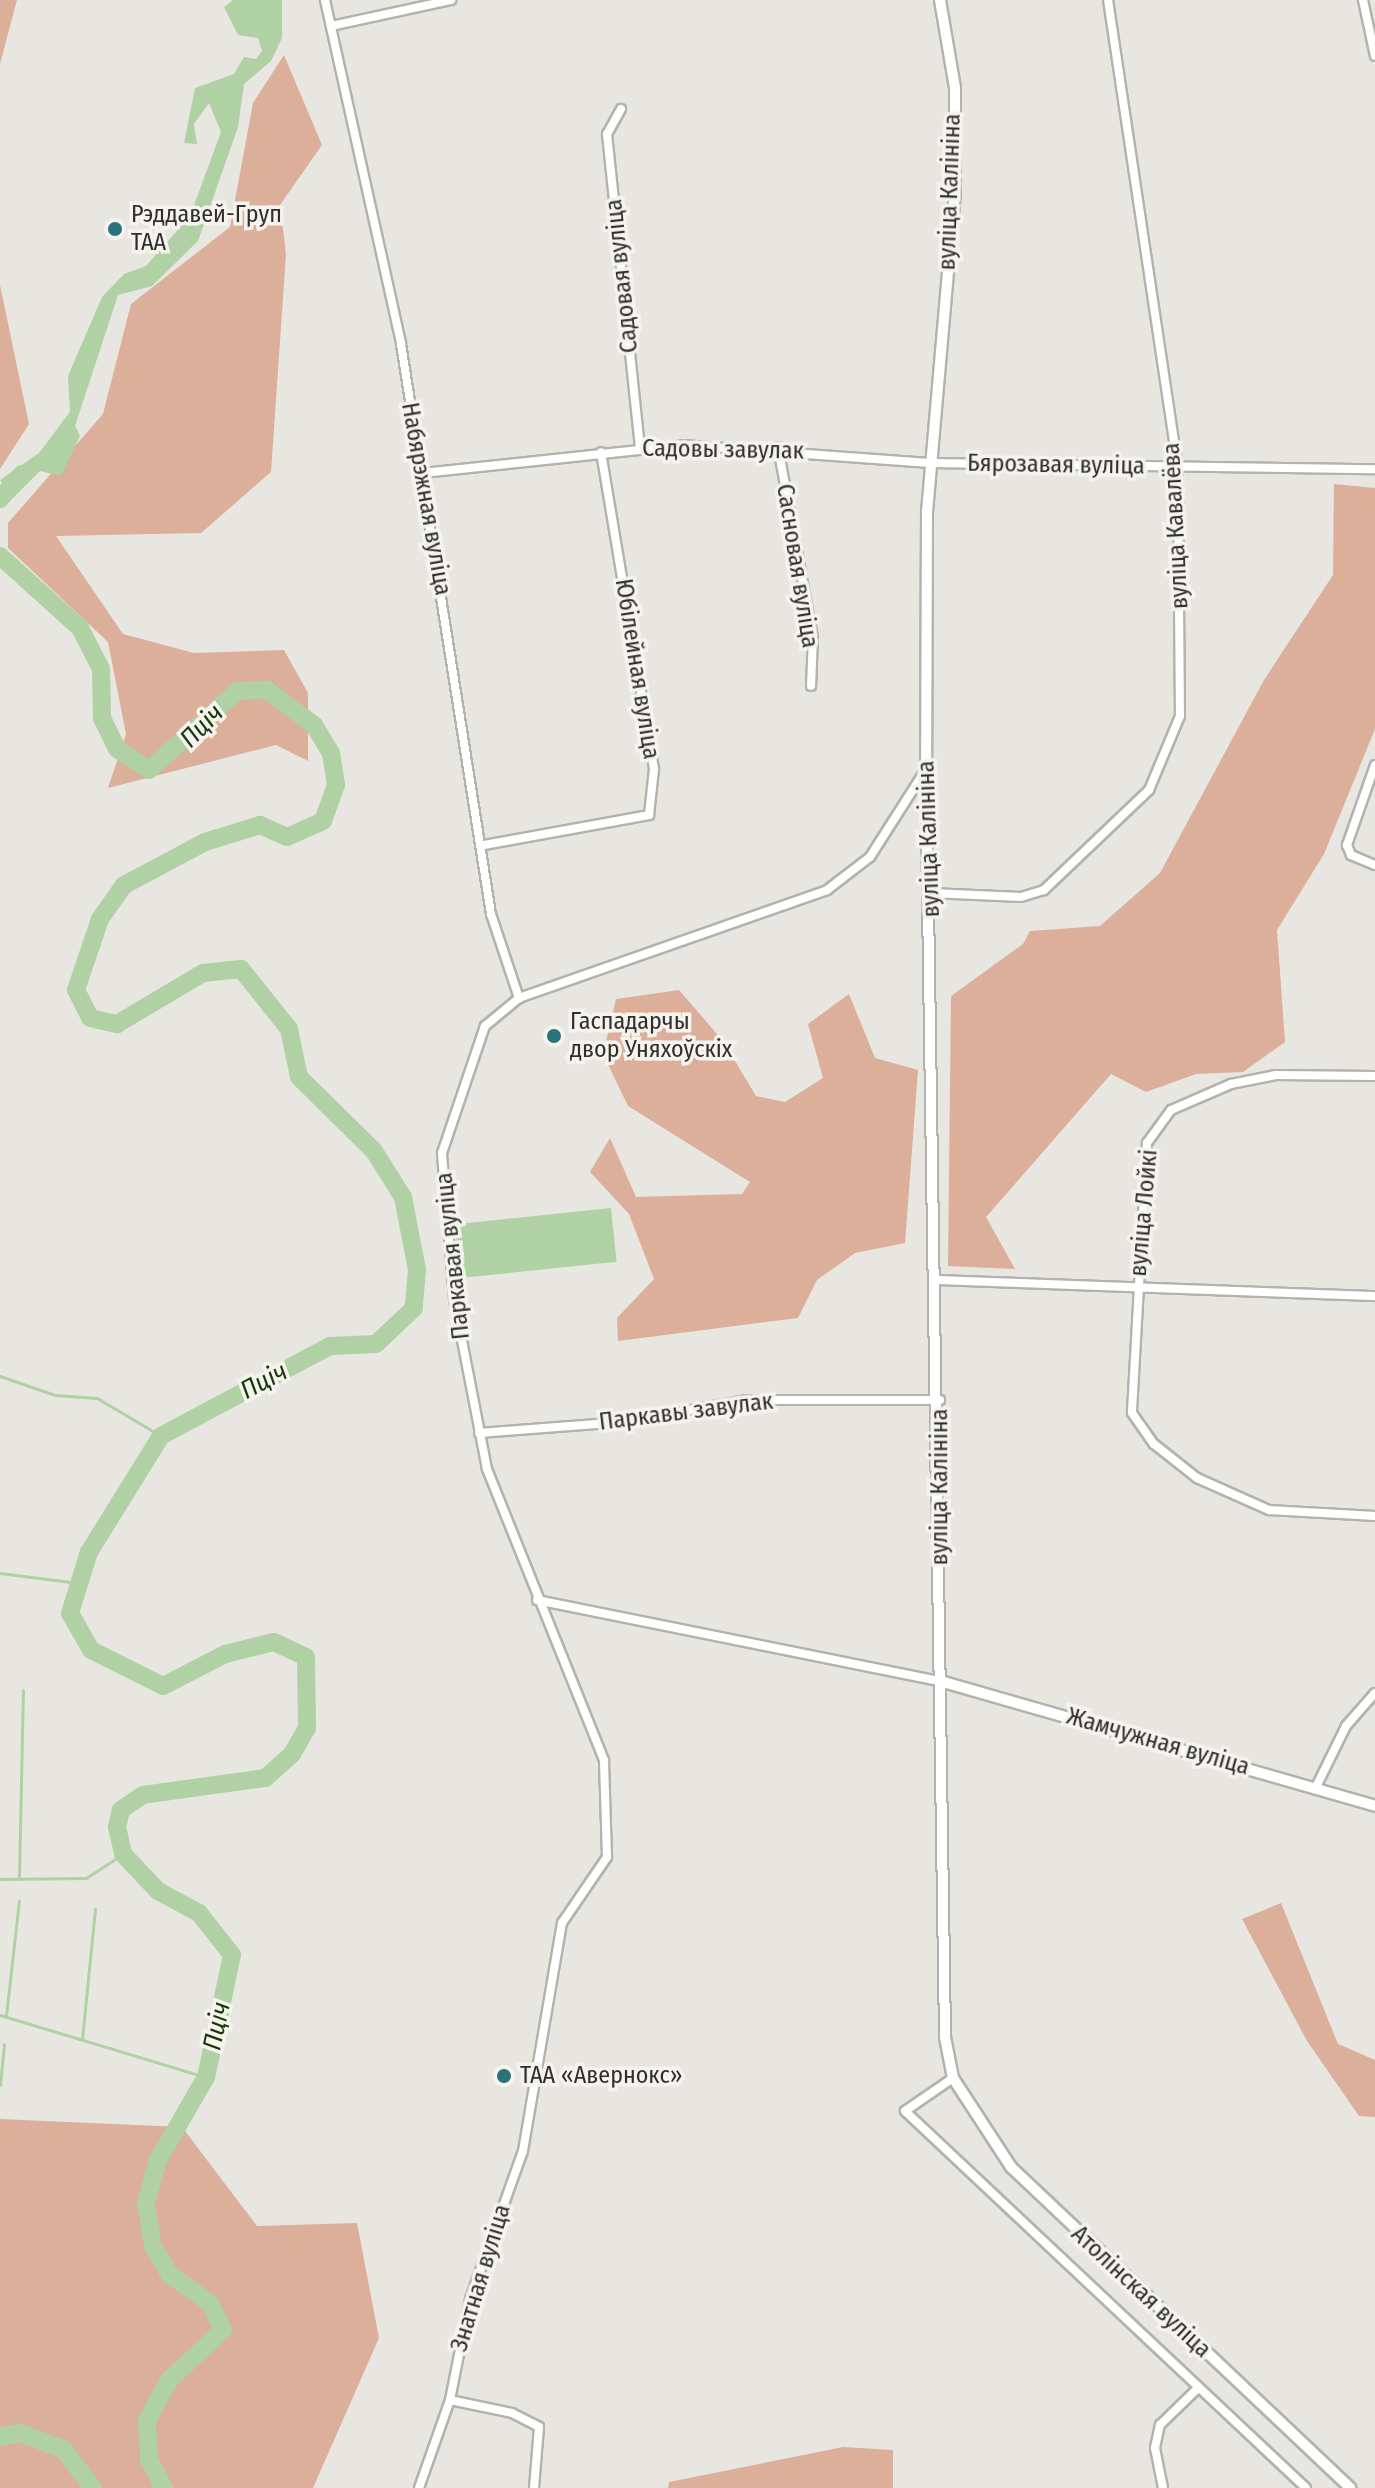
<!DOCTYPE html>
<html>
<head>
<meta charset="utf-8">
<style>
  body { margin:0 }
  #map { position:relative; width:1375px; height:2488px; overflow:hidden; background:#e8e6e0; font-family:"Fira Sans Condensed",sans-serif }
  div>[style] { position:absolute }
  .green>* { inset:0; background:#dbaf9a }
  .water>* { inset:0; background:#afd1a4; transform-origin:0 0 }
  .stream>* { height:3px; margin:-1.5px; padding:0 1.5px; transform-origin:1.5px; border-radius:1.5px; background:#afd1a4 }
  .river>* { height:18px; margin:-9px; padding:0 9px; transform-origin:9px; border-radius:9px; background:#afd1a4 }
  .roads { filter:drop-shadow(2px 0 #b3b2ac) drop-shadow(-2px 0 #b3b2ac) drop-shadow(0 2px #b3b2ac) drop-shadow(0 -2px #b3b2ac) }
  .minor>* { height:8px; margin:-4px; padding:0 4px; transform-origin:4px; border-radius:4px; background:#fff }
  .tertiary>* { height:10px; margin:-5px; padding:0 5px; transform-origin:5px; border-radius:5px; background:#fff }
  .dots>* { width:22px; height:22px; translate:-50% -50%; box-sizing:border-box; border:4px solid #f5f3ed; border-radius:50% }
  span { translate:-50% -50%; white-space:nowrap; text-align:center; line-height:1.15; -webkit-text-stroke:7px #f5f3ed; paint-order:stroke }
  .street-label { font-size:24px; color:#302f2d }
  .poi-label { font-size:24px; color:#302f2d }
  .left { translate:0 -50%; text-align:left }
  .water-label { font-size:26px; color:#17380a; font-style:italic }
</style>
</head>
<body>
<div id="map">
  <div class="green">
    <div style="clip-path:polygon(0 0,17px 0,0 64px)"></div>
    <div style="clip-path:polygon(284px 55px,322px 145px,280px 205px,286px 254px,271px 472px,201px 533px,56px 536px,123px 634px,194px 653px,284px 650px,308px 693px,308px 761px,276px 745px,108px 788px,126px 734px,108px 642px,8px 548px,8px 523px,103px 414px,131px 304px,230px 227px,253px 103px)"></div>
    <div style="clip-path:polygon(0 285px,29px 424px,0 469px)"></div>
    <div style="clip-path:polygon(1334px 484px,1375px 488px,1375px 729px,1324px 854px,1277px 930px,1285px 1042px,1243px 1072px,1196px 1074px,1146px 1092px,1111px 1074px,986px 1217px,1015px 1269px,948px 1266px,951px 996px,1023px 944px,1030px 931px,1100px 926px,1160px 873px,1264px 680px,1333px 575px)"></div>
    <div style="clip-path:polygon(679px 990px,723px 1041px,756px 1096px,785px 1102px,823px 1078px,808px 1024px,849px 994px,875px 1058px,918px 1070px,905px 1243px,855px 1253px,817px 1280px,798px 1318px,618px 1341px,617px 1318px,654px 1279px,629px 1214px,590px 1172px,610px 1138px,636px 1197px,742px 1194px,750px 1182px,628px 1106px,603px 1054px,616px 999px)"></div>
    <div style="clip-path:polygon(1281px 1903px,1338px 2044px,1375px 2060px,1375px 2117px,1359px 2116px,1307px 2041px,1242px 1919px)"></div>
    <div style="clip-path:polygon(0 2119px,182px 2127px,257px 2226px,357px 2223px,379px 2338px,313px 2488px,0 2488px)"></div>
    <div style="clip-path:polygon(843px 2447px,893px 2450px,893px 2488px,668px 2488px,669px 2482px)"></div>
  </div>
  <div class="water">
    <div style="clip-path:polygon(233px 0,282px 0,282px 38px,271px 61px,244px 84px,238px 127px,198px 241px,152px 286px,118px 295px,75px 426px,80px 436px,61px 476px,40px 471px,13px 498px,0 480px,39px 453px,70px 412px,68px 376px,102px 297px,124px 274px,146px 266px,190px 216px,221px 132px,209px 103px,194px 124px,197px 144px,184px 143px,195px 88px,234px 74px,244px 57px,256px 59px,262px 51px,258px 38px,238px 35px,224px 7px)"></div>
    <div style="left:611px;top:1208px;width:54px;height:157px;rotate:84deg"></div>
  </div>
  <div class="stream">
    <div style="left:0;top:1376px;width:58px;rotate:19.1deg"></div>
    <div style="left:55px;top:1395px;width:42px;rotate:4.1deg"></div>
    <div style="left:97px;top:1398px;width:74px;rotate:30.7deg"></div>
    <div style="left:0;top:1573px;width:79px;rotate:7.3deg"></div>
    <div style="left:19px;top:1878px;width:188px;rotate:-88.8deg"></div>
    <div style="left:0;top:1879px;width:86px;rotate:-0.7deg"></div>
    <div style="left:86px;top:1878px;width:44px;rotate:-33deg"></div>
    <div style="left:0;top:2015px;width:215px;rotate:16.8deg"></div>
    <div style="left:6px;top:2016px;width:116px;rotate:-83.6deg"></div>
    <div style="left:82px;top:2039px;width:131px;rotate:-84.3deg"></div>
    <div style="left:0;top:2085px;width:41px;rotate:-84.4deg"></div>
  </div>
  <div class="river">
    <div style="left:0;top:499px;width:33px;rotate:-49deg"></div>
    <div style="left:0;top:556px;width:108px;rotate:42deg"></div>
    <div style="left:80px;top:628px;width:46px;rotate:62.9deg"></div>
    <div style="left:101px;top:669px;width:49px;rotate:88.8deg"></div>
    <div style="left:102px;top:718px;width:34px;rotate:64deg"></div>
    <div style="left:117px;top:749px;width:38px;rotate:33deg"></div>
    <div style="left:149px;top:770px;width:118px;rotate:-41.9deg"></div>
    <div style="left:237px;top:691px;width:30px;rotate:-2deg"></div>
    <div style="left:267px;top:690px;width:59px;rotate:36.7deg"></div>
    <div style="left:314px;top:725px;width:33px;rotate:59deg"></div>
    <div style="left:331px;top:753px;width:32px;rotate:81deg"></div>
    <div style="left:336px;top:785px;width:38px;rotate:110deg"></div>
    <div style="left:323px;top:821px;width:39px;rotate:156deg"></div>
    <div style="left:287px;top:837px;width:30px;rotate:-156deg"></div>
    <div style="left:260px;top:825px;width:58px;rotate:162.8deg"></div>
    <div style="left:205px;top:842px;width:92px;rotate:152deg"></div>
    <div style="left:124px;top:885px;width:42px;rotate:125.2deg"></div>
    <div style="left:100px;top:919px;width:75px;rotate:108.7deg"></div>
    <div style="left:76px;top:990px;width:31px;rotate:63deg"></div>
    <div style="left:90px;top:1018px;width:28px;rotate:13deg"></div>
    <div style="left:117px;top:1024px;width:100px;rotate:-30.7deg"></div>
    <div style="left:203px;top:973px;width:38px;rotate:-6deg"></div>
    <div style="left:241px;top:969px;width:77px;rotate:51.3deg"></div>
    <div style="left:289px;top:1029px;width:49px;rotate:78.2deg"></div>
    <div style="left:299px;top:1077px;width:105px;rotate:44.6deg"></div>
    <div style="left:374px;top:1151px;width:54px;rotate:57.8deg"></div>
    <div style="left:403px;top:1197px;width:74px;rotate:79.1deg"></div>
    <div style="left:417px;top:1270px;width:38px;rotate:95deg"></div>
    <div style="left:414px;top:1308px;width:52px;rotate:136.5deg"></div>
    <div style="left:376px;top:1344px;width:46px;rotate:177.5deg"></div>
    <div style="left:330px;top:1346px;width:191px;rotate:152deg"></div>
    <div style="left:161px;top:1436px;width:137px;rotate:121.8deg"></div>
    <div style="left:89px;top:1552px;width:64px;rotate:107.3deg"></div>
    <div style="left:70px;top:1613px;width:43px;rotate:60.4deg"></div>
    <div style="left:91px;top:1650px;width:80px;rotate:26.6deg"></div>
    <div style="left:163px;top:1686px;width:70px;rotate:-27.3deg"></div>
    <div style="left:225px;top:1654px;width:50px;rotate:-13.8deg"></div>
    <div style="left:274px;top:1642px;width:35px;rotate:25deg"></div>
    <div style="left:306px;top:1657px;width:71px;rotate:89.2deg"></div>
    <div style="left:307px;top:1728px;width:30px;rotate:120deg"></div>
    <div style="left:292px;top:1754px;width:36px;rotate:138deg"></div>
    <div style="left:265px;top:1778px;width:123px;rotate:172.1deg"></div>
    <div style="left:143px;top:1795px;width:27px;rotate:146deg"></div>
    <div style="left:121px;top:1810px;width:17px;rotate:103deg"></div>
    <div style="left:117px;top:1827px;width:28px;rotate:77deg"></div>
    <div style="left:123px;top:1854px;width:51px;rotate:46.6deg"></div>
    <div style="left:158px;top:1891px;width:47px;rotate:28.2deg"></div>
    <div style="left:199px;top:1913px;width:53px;rotate:51.8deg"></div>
    <div style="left:232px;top:1955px;width:125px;rotate:102deg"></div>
    <div style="left:206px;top:2077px;width:96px;rotate:120deg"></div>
    <div style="left:158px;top:2160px;width:45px;rotate:105.6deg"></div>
    <div style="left:146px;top:2203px;width:44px;rotate:80.8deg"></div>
    <div style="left:153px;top:2246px;width:34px;rotate:60deg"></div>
    <div style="left:170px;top:2275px;width:49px;rotate:35deg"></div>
    <div style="left:210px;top:2303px;width:30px;rotate:64deg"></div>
    <div style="left:223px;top:2330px;width:72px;rotate:137.2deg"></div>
    <div style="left:170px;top:2379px;width:47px;rotate:119.3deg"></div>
    <div style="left:147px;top:2420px;width:39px;rotate:87deg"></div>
    <div style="left:149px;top:2459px;width:33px;rotate:63deg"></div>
    <div style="left:0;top:2437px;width:20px;rotate:-11deg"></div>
    <div style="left:20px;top:2433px;width:46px;rotate:20.4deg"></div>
    <div style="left:63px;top:2449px;width:49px;rotate:52.4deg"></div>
  </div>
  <div class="roads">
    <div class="minor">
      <div style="left:325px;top:0;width:352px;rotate:77.5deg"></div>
      <div style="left:401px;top:344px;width:577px;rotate:81.03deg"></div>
      <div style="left:491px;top:914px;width:89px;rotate:71.6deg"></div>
      <div style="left:1363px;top:0;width:57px;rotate:77.9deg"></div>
      <div style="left:331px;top:26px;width:123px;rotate:-12.2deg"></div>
      <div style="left:621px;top:109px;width:29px;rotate:119deg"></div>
      <div style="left:607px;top:134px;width:315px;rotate:84deg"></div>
      <div style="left:778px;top:447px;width:193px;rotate:79.6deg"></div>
      <div style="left:813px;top:637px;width:49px;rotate:92.3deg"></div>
      <div style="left:423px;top:473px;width:262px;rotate:-6.1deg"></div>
      <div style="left:683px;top:445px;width:247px;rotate:4.2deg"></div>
      <div style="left:929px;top:463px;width:446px;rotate:0.8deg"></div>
      <div style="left:1375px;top:765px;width:85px;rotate:109.3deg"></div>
      <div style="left:1347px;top:845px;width:11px;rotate:68deg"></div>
      <div style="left:1351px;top:855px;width:26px;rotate:23deg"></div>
      <div style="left:484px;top:845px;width:168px;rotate:-10.3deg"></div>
      <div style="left:649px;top:815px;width:46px;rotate:-83.8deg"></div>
      <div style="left:654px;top:769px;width:321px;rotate:-99.5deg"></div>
      <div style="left:931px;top:893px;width:90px;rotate:2.5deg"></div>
      <div style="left:1021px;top:897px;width:24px;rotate:-17deg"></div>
      <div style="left:1044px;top:890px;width:145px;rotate:-43.6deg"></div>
      <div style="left:1149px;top:790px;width:80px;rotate:-67.3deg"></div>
      <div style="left:1180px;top:716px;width:248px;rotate:-90.5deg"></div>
      <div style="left:1178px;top:468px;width:473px;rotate:-98.5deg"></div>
      <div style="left:1375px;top:1076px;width:99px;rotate:-179.4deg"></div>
      <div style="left:1276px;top:1075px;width:46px;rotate:168.7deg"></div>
      <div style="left:1231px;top:1084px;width:65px;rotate:156.6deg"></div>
      <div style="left:1171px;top:1110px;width:41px;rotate:126deg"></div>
      <div style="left:1147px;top:1143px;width:270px;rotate:93.2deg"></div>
      <div style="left:1132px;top:1413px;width:38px;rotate:55deg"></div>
      <div style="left:1154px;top:1444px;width:55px;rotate:38.3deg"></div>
      <div style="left:1197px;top:1478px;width:79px;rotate:24deg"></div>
      <div style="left:1269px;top:1510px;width:106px;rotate:3.2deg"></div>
      <div style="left:935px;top:1280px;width:440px;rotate:2.1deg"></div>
      <div style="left:479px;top:1433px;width:144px;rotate:-4.4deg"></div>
      <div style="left:623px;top:1422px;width:125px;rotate:-10.1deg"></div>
      <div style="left:746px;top:1400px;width:194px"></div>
      <div style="left:537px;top:1600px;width:411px;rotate:11.4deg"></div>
      <div style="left:1316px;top:1787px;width:68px;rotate:-63.8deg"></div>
      <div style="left:1346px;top:1726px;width:44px;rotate:-48.7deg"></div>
      <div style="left:953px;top:2078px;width:58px;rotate:145.5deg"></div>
      <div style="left:905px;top:2111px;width:550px;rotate:43.23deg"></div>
      <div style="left:450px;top:2400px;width:63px;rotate:11.8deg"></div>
      <div style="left:512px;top:2413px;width:30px;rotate:27deg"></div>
      <div style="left:539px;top:2427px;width:61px;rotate:94.7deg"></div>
      <div style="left:419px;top:2488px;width:93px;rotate:-70.6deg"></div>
      <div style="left:450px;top:2400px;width:103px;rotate:-78.8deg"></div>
      <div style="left:470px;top:2299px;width:157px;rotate:-70.3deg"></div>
      <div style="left:523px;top:2151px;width:231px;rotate:-80.3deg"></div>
      <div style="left:562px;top:1923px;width:80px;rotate:-55.7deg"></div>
      <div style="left:607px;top:1857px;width:97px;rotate:-91.8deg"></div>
      <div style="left:604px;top:1760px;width:314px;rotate:-111.9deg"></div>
      <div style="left:487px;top:1469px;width:172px;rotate:-101deg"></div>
      <div style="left:454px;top:1300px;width:147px;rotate:-94.7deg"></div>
      <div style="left:442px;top:1153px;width:134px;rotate:-71.3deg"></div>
      <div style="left:485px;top:1026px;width:44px;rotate:-39.5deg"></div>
      <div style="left:519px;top:998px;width:326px;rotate:-19.3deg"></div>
      <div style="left:827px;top:890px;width:54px;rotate:-37.5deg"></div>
      <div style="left:870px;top:857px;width:104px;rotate:-57.5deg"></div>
      <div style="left:1163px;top:2488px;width:41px;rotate:-101.3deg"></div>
      <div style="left:1155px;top:2448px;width:24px;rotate:-78deg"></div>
      <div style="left:1160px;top:2425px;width:54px;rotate:-44.3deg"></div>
    </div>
    <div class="tertiary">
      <div style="left:940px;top:0;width:89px;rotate:80.3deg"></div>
      <div style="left:955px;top:88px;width:104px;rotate:90deg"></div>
      <div style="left:955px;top:192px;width:319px;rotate:95deg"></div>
      <div style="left:927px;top:510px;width:259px;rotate:90.2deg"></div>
      <div style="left:926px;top:769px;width:1268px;rotate:89.14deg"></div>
      <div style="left:945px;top:2037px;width:42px;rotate:79deg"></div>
      <div style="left:953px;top:2078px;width:106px;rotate:56.9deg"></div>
      <div style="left:1011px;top:2167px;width:467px;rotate:43.4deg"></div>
      <div style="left:940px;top:1681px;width:453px;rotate:16deg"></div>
    </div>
  </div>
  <div class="dots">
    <div style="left:115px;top:229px;background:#2a737c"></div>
    <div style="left:554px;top:1036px;background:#2a737c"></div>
    <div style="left:504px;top:2076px;background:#2a737c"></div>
  </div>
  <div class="street-label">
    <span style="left:950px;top:192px;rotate:-88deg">вуліца Калініна</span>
    <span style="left:622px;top:276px;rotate:-96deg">Садовая вуліца</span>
    <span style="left:723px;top:450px;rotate:1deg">Садовы завулак</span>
    <span style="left:1056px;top:465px;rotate:1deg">Бярозавая вуліца</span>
    <span style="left:426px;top:499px;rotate:80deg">Набярэжная вуліца</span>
    <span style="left:1176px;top:526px;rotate:-93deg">вуліца Кавалёва</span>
    <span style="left:797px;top:566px;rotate:81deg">Сасновая вуліца</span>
    <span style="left:637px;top:669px;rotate:81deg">Юбілейная вуліца</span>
    <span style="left:929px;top:839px;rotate:-92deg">вуліца Калініна</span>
    <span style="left:1144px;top:1213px;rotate:-85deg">вуліца Лойкі</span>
    <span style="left:453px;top:1256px;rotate:-96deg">Паркавая вуліца</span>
    <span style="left:686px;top:1412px;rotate:-7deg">Паркавы завулак</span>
    <span style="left:940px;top:1487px;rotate:-90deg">вуліца Калініна</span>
    <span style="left:1158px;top:1742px;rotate:16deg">Жамчужная вуліца</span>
    <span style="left:481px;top:2278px;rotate:-73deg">Знатная вуліца</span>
    <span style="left:1141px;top:2292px;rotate:43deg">Атолінская вуліца</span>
  </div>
  <div class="poi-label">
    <span class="left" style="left:131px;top:229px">Рэддавей-Груп<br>ТАА</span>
    <span class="left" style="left:570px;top:1036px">Гаспадарчы<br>двор Уняхоўскіх</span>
    <span class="left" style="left:520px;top:2076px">ТАА «Авернокс»</span>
  </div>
  <div class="water-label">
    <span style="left:202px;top:726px;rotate:-45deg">Пціч</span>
    <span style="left:264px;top:1381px;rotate:-28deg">Пціч</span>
    <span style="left:217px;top:2026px;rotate:-78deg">Пціч</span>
  </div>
</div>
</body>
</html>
